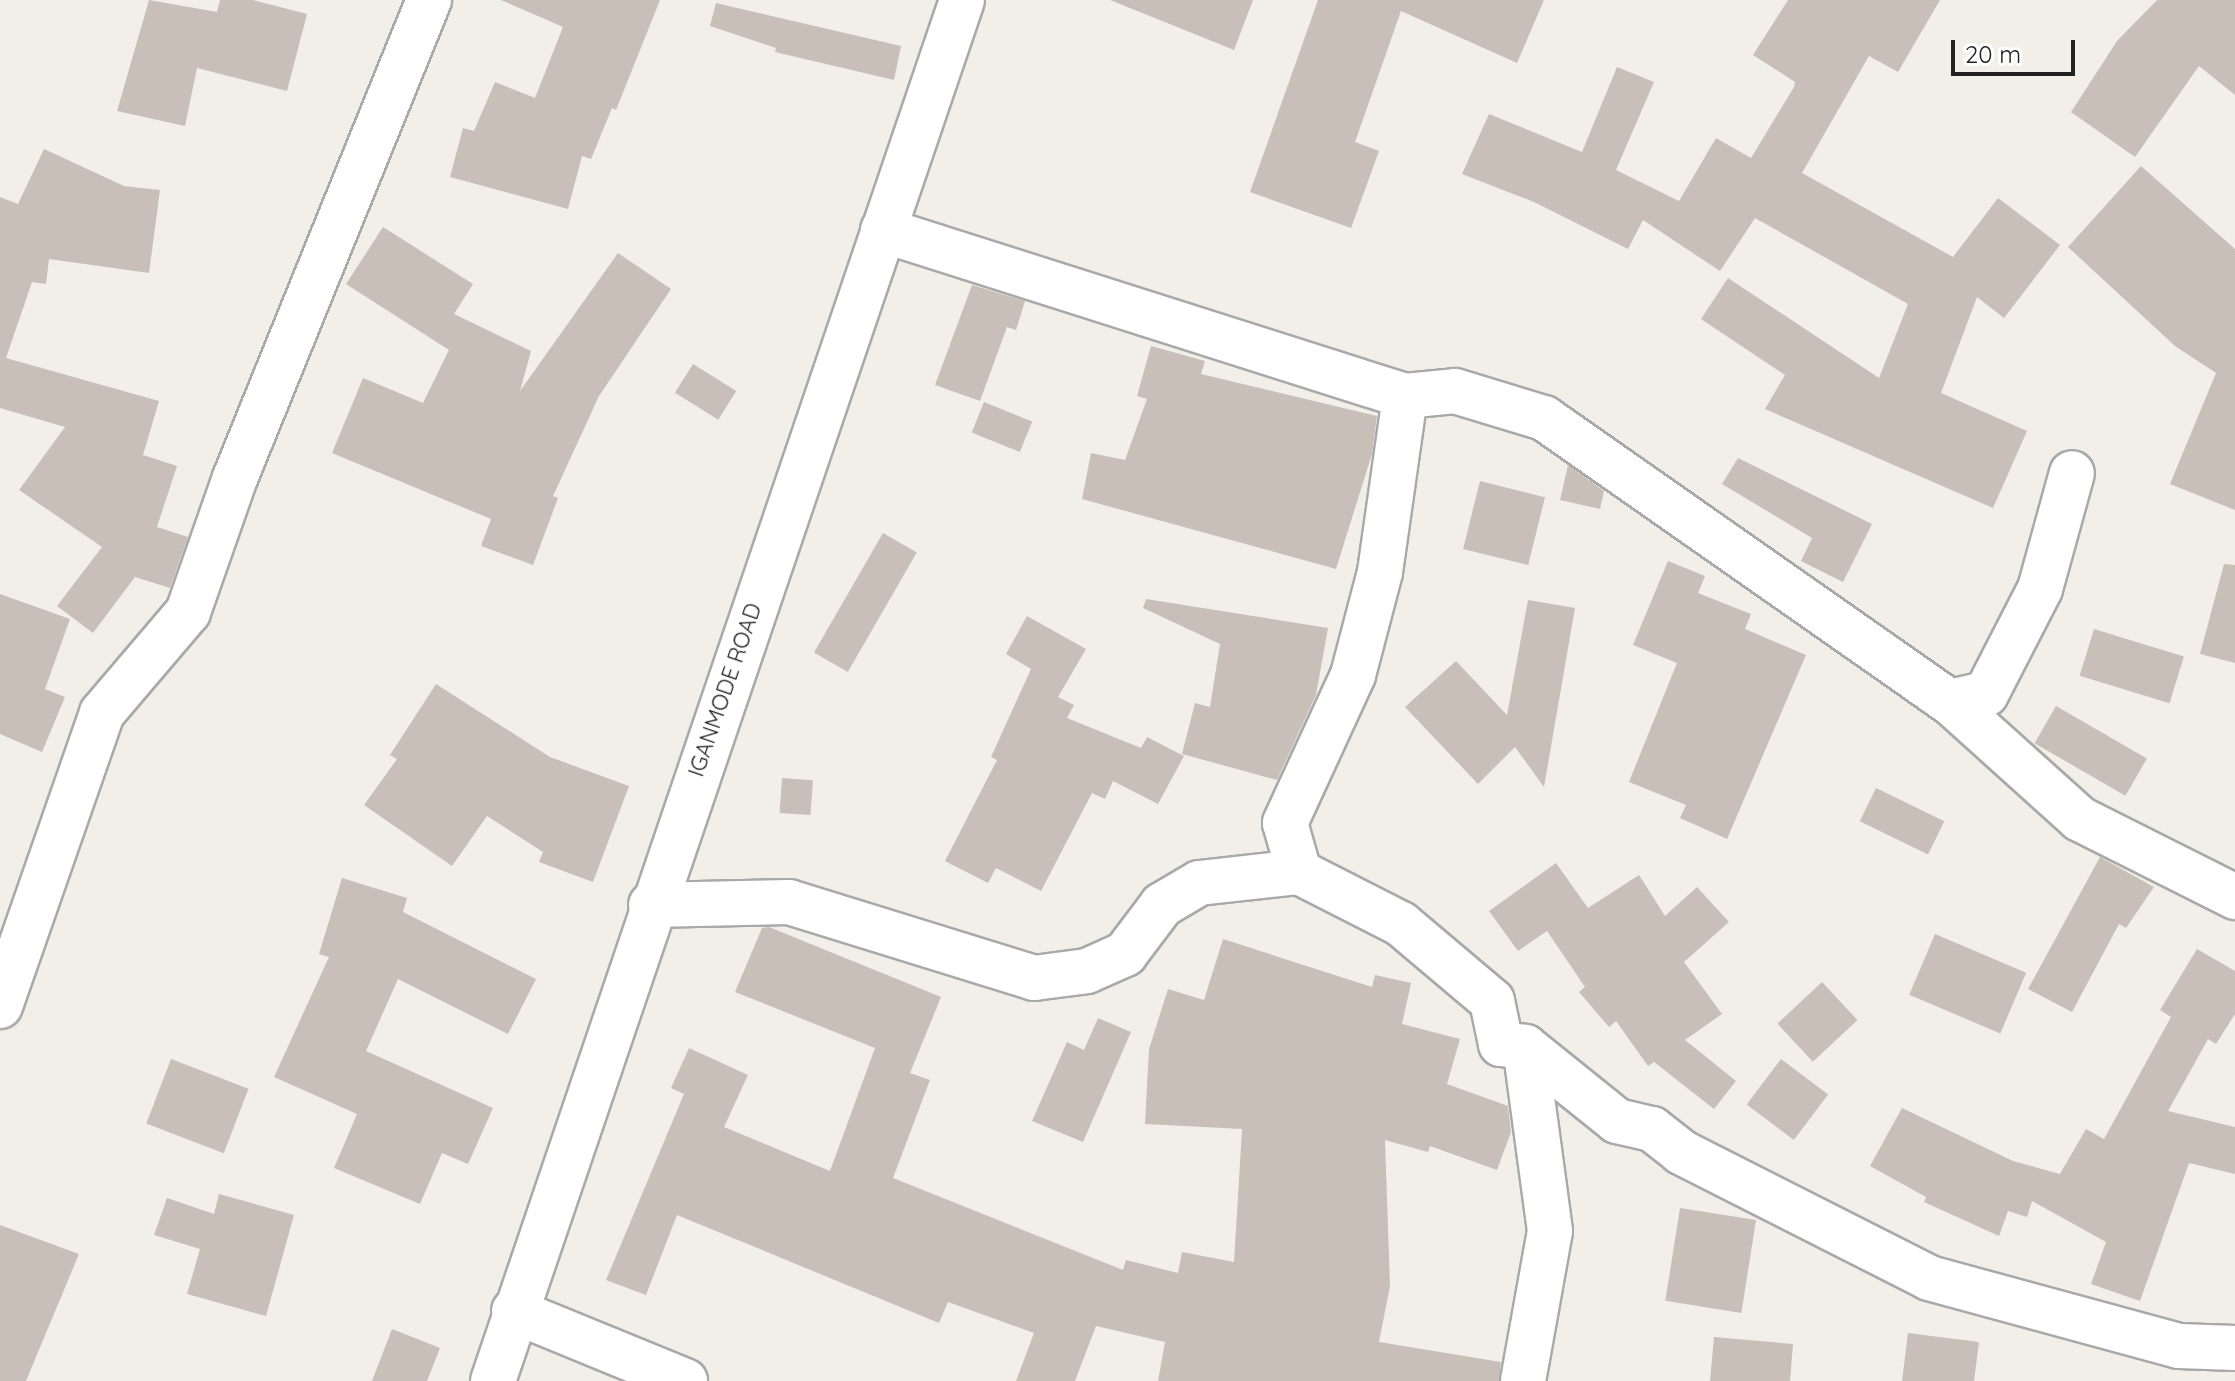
<!DOCTYPE html>
<html>
<head>
<meta charset="utf-8">
<style>
  body { margin:0 }
  #map { position:relative; width:2235px; height:1381px; overflow:hidden; background:#f2efe9; font-family:Quicksand,sans-serif }
  div>[style] { position:absolute }
  .building>* { inset:0; background:#c7bfb8; transform-origin:0 0 }
  .roads { filter:drop-shadow(2px 0 #a9a9a9) drop-shadow(-2px 0 #a9a9a9) drop-shadow(0 2px #a9a9a9) drop-shadow(0 -2px #a9a9a9) }
  .minor>* { height:44px; margin:-22px; padding:0 22px; transform-origin:22px; border-radius:22px; background:#fff }
  span { translate:-50% -50%; white-space:nowrap; text-align:center; line-height:1.15; -webkit-text-stroke:6px #fff; paint-order:stroke }
  .street-label { font-size:22px; color:#222 }
  .scale { position:absolute; left:1951px; top:40px; width:124px; height:36px; box-sizing:border-box; border:4px solid #222; border-top:0; padding-left:10px; font-size:24px; line-height:28px; white-space:nowrap; color:#222; -webkit-text-stroke:6px #fff; paint-order:stroke }
</style>
</head>
<body>
<div id="map">
  <div class="building">
    <div style="clip-path:polygon(149px 0,217px 12px,220px 0,253px 0,307px 14px,287px 91px,197px 68px,185px 126px,117px 111px)"></div>
    <div style="clip-path:polygon(501px 0,660px 0,616px 110px,612px 108px,591px 159px,582px 156px,568px 209px,450px 177px,463px 128px,474px 131px,495px 82px,535px 98px,563px 27px)"></div>
    <div style="clip-path:polygon(1110px 0,1253px 0,1234px 50px)"></div>
    <div style="clip-path:polygon(1318px 0,1544px 0,1517px 63px,1401px 11px,1355px 142px,1379px 151px,1351px 228px,1250px 192px)"></div>
    <div style="clip-path:polygon(1788px 0,1940px 0,1898px 72px,1869px 56px,1802px 173px,1953px 257px,1998px 198px,2060px 245px,2004px 318px,1977px 297px,1941px 393px,2027px 431px,1993px 508px,1765px 409px,1785px 375px,1701px 319px,1728px 278px,1879px 378px,1908px 304px,1755px 218px,1720px 271px,1643px 220px,1628px 249px,1534px 202px,1462px 174px,1489px 114px,1582px 152px,1617px 67px,1654px 82px,1616px 170px,1679px 201px,1716px 138px,1751px 158px,1794px 87px,1795px 82px,1753px 55px)"></div>
    <div style="clip-path:polygon(2157px 0,2235px 0,2235px 95px,2199px 66px,2135px 157px,2071px 112px,2117px 41px)"></div>
    <div style="clip-path:polygon(716px 3px,901px 46px,894px 80px,775px 52px,776px 48px,710px 26px)"></div>
    <div style="clip-path:polygon(44px 149px,124px 186px,160px 190px,149px 273px,49px 259px,46px 284px,32px 282px,6px 358px,159px 401px,143px 455px,177px 466px,157px 527px,188px 537px,170px 588px,135px 577px,93px 633px,57px 606px,102px 547px,19px 490px,65px 427px,0 408px,0 197px,18px 204px)"></div>
    <div style="clip-path:polygon(2141px 166px,2235px 249px,2235px 510px,2170px 484px,2216px 373px,2175px 346px,2068px 247px)"></div>
    <div style="clip-path:polygon(383px 227px,473px 284px,454px 314px,531px 351px,520px 391px,618px 253px,671px 289px,599px 396px,553px 496px,558px 498px,533px 565px,481px 546px,491px 519px,332px 453px,363px 378px,423px 403px,449px 350px,346px 284px)"></div>
    <div style="clip-path:polygon(972px 285px,1025px 301px,1016px 330px,1007px 327px,980px 401px,935px 385px)"></div>
    <div style="clip-path:polygon(1151px 346px,1205px 361px,1201px 374px,1377px 416px,1372px 454px,1336px 569px,1082px 499px,1091px 453px,1125px 460px,1147px 399px,1137px 396px)"></div>
    <div style="left:693px;top:364px;width:51px;height:34px;rotate:32deg"></div>
    <div style="left:984px;top:402px;width:52px;height:33px;rotate:22deg"></div>
    <div style="clip-path:polygon(1738px 458px,1872px 524px,1843px 582px,1801px 561px,1812px 538px,1722px 484px)"></div>
    <div style="clip-path:polygon(1568px 465px,1604px 491px,1600px 509px,1560px 500px)"></div>
    <div style="left:1480px;top:481px;width:67px;height:70px;rotate:14deg"></div>
    <div style="left:883px;top:533px;width:39px;height:138px;rotate:30deg"></div>
    <div style="clip-path:polygon(1668px 561px,1705px 576px,1698px 593px,1751px 614px,1745px 629px,1806px 655px,1727px 839px,1680px 818px,1686px 805px,1629px 782px,1677px 663px,1633px 645px)"></div>
    <div style="clip-path:polygon(2224px 564px,2235px 565px,2235px 663px,2200px 654px)"></div>
    <div style="clip-path:polygon(0 594px,70px 619px,45px 689px,65px 697px,42px 752px,0 734px)"></div>
    <div style="clip-path:polygon(1146px 599px,1328px 628px,1316px 695px,1277px 780px,1182px 754px,1195px 703px,1210px 707px,1220px 644px,1143px 608px)"></div>
    <div style="clip-path:polygon(1528px 600px,1575px 608px,1544px 787px,1515px 747px,1478px 784px,1405px 707px,1456px 661px,1507px 715px)"></div>
    <div style="clip-path:polygon(1027px 616px,1086px 649px,1058px 697px,1074px 705px,1067px 718px,1141px 748px,1147px 737px,1184px 756px,1158px 804px,1113px 781px,1105px 799px,1092px 793px,1041px 891px,996px 868px,988px 883px,945px 861px,997px 760px,991px 757px,1031px 669px,1006px 654px)"></div>
    <div style="left:2094px;top:629px;width:94px;height:49px;rotate:17deg"></div>
    <div style="clip-path:polygon(436px 684px,550px 757px,629px 786px,593px 882px,539px 862px,543px 852px,487px 816px,452px 866px,364px 805px,397px 759px,390px 755px)"></div>
    <div style="left:2056px;top:706px;width:105px;height:43px;rotate:30deg"></div>
    <div style="left:782px;top:778px;width:31px;height:35px;rotate:4deg"></div>
    <div style="left:1876px;top:788px;width:76px;height:37px;rotate:26deg"></div>
    <div style="clip-path:polygon(2100px 857px,2154px 887px,2126px 928px,2119px 924px,2072px 1012px,2028px 989px)"></div>
    <div style="clip-path:polygon(1556px 863px,1588px 908px,1639px 875px,1665px 916px,1697px 887px,1729px 922px,1684px 962px,1722px 1014px,1685px 1040px,1736px 1081px,1714px 1109px,1654px 1062px,1648px 1066px,1616px 1021px,1609px 1027px,1579px 992px,1585px 987px,1547px 931px,1518px 951px,1489px 911px)"></div>
    <div style="clip-path:polygon(342px 878px,407px 898px,403px 912px,536px 979px,508px 1034px,398px 979px,366px 1051px,493px 1108px,468px 1164px,442px 1153px,420px 1204px,334px 1168px,357px 1114px,274px 1077px,329px 957px,319px 954px)"></div>
    <div style="clip-path:polygon(769px 927px,941px 997px,910px 1073px,930px 1080px,893px 1178px,1123px 1270px,1126px 1260px,1178px 1273px,1182px 1252px,1234px 1262px,1242px 1129px,1145px 1124px,1149px 1049px,1168px 989px,1204px 1000px,1223px 939px,1372px 987px,1375px 975px,1411px 983px,1402px 1024px,1460px 1039px,1447px 1084px,1508px 1106px,1511px 1132px,1497px 1170px,1430px 1146px,1428px 1152px,1385px 1140px,1390px 1286px,1379px 1342px,1501px 1362px,1499px 1381px,1158px 1381px,1165px 1342px,1096px 1326px,1075px 1381px,1016px 1381px,1034px 1333px,948px 1302px,939px 1323px,677px 1215px,646px 1295px,606px 1280px,684px 1094px,671px 1088px,689px 1048px,748px 1075px,724px 1127px,830px 1171px,875px 1048px,735px 992px,762px 928px)"></div>
    <div style="left:1935px;top:934px;width:99px;height:66px;rotate:23deg"></div>
    <div style="clip-path:polygon(2197px 949px,2235px 971px,2235px 1014px,2216px 1044px,2208px 1039px,2168px 1111px,2235px 1127px,2235px 1174px,2189px 1163px,2140px 1301px,2091px 1284px,2106px 1242px,2032px 1201px,2027px 1217px,2008px 1211px,1999px 1236px,1924px 1202px,1926px 1197px,1870px 1166px,1902px 1108px,2013px 1161px,2060px 1174px,2086px 1129px,2104px 1139px,2171px 1017px,2160px 1010px)"></div>
    <div style="left:1822px;top:982px;width:52px;height:61px;rotate:47deg"></div>
    <div style="clip-path:polygon(1098px 1018px,1131px 1032px,1083px 1142px,1032px 1121px,1067px 1042px,1084px 1050px)"></div>
    <div style="left:171px;top:1059px;width:83px;height:69px;rotate:21deg"></div>
    <div style="left:1781px;top:1059px;width:59px;height:57px;rotate:37deg"></div>
    <div style="clip-path:polygon(219px 1194px,294px 1215px,266px 1316px,187px 1294px,200px 1249px,154px 1235px,167px 1198px,214px 1214px)"></div>
    <div style="left:1680px;top:1208px;width:77px;height:94px;rotate:9deg"></div>
    <div style="clip-path:polygon(0 1225px,79px 1254px,26px 1381px,0 1381px)"></div>
    <div style="clip-path:polygon(392px 1329px,440px 1348px,427px 1381px,372px 1381px)"></div>
    <div style="clip-path:polygon(1908px 1333px,1979px 1342px,1974px 1381px,1902px 1381px)"></div>
    <div style="clip-path:polygon(1714px 1337px,1793px 1344px,1790px 1381px,1710px 1381px)"></div>
  </div>
  <div class="roads">
    <div class="minor">
      <div style="left:883px;top:230px;width:548px;rotate:17.64deg"></div>
      <div style="left:1405px;top:396px;width:50px;rotate:-5.7deg"></div>
      <div style="left:1455px;top:391px;width:93px;rotate:16.9deg"></div>
      <div style="left:1544px;top:418px;width:495px;rotate:35deg"></div>
      <div style="left:1950px;top:702px;width:175px;rotate:42deg"></div>
      <div style="left:2080px;top:819px;width:174px;rotate:26.7deg"></div>
      <div style="left:1950px;top:702px;width:37px;rotate:-13deg"></div>
      <div style="left:1986px;top:694px;width:118px;rotate:-62.8deg"></div>
      <div style="left:2040px;top:589px;width:120px;rotate:-74.6deg"></div>
      <div style="left:1299px;top:872px;width:51px;rotate:-105.9deg"></div>
      <div style="left:1285px;top:823px;width:163px;rotate:-65.3deg"></div>
      <div style="left:1353px;top:675px;width:106px;rotate:-75.3deg"></div>
      <div style="left:1380px;top:572px;width:178px;rotate:-81.9deg"></div>
      <div style="left:651px;top:905px;width:138px;rotate:-1.2deg"></div>
      <div style="left:789px;top:902px;width:257px;rotate:17.2deg"></div>
      <div style="left:1034px;top:978px;width:53px;rotate:-7.5deg"></div>
      <div style="left:1087px;top:971px;width:42px;rotate:-24.1deg"></div>
      <div style="left:1125px;top:954px;width:61px;rotate:-52.9deg"></div>
      <div style="left:1162px;top:905px;width:43px;rotate:-30.7deg"></div>
      <div style="left:1199px;top:883px;width:101px;rotate:-6.3deg"></div>
      <div style="left:1299px;top:872px;width:114px;rotate:27deg"></div>
      <div style="left:1401px;top:924px;width:119px;rotate:40.2deg"></div>
      <div style="left:1492px;top:1001px;width:44px;rotate:78.2deg"></div>
      <div style="left:1501px;top:1044px;width:24px;rotate:7deg"></div>
      <div style="left:1525px;top:1047px;width:118px;rotate:38.8deg"></div>
      <div style="left:1617px;top:1121px;width:36px;rotate:13deg"></div>
      <div style="left:1652px;top:1129px;width:37px;rotate:38deg"></div>
      <div style="left:1681px;top:1152px;width:278px;rotate:26.9deg"></div>
      <div style="left:1929px;top:1278px;width:259px;rotate:15.2deg"></div>
      <div style="left:2179px;top:1346px;width:56px;rotate:2deg"></div>
      <div style="left:0;top:1006px;width:310px;rotate:-70.8deg"></div>
      <div style="left:102px;top:713px;width:133px;rotate:-49.6deg"></div>
      <div style="left:188px;top:612px;width:142px;rotate:-70.7deg"></div>
      <div style="left:235px;top:478px;width:516px;rotate:-67.91deg"></div>
      <div style="left:514px;top:1311px;width:185px;rotate:22.3deg"></div>
      <div style="left:493px;top:1381px;width:1458px;rotate:-71.24deg"></div>
      <div style="left:1523px;top:1381px;width:152px;rotate:-79.8deg"></div>
      <div style="left:1550px;top:1231px;width:186px;rotate:-97.7deg"></div>
    </div>
  </div>
  <div class="street-label">
    <span style="left:725px;top:690px;rotate:-71deg">IGANMODE ROAD</span>
  </div>
  <div class="scale">20 m</div>
</div>
</body>
</html>
